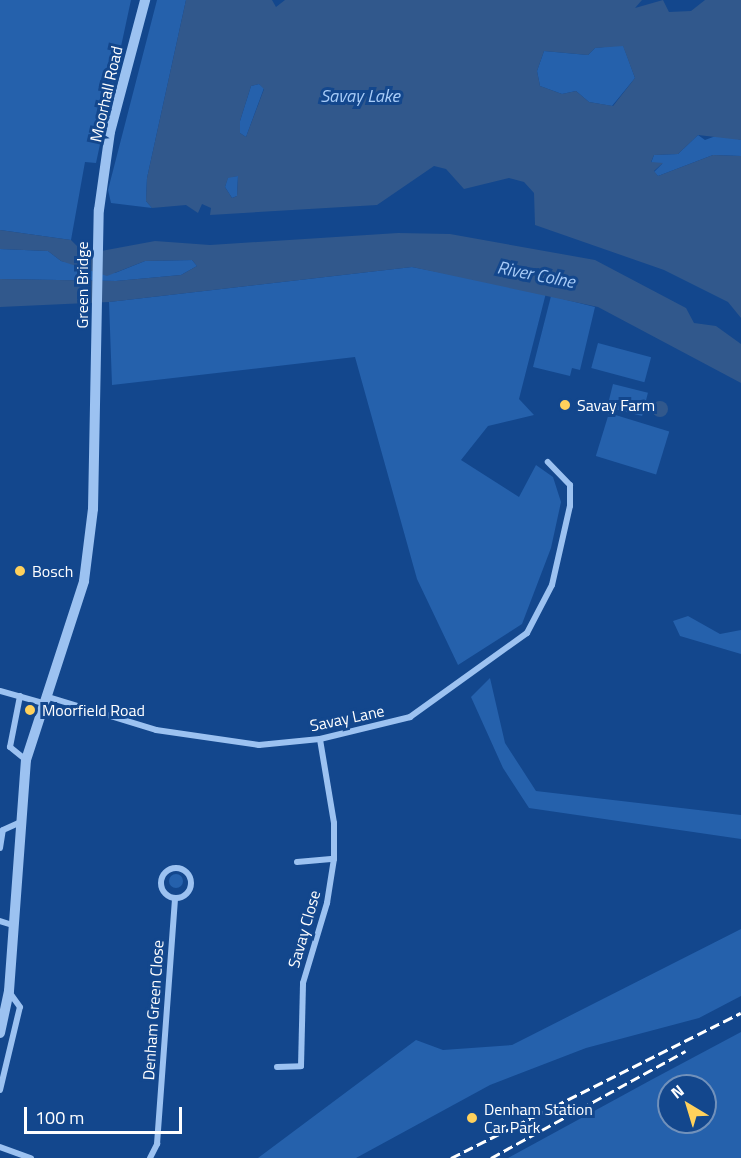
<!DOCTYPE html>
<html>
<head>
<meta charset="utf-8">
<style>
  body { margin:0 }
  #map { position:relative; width:741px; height:1158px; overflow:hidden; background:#13478d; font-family:"Titillium Web",sans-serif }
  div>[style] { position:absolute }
  .green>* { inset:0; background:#2561ac; transform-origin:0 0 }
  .round { border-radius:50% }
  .water>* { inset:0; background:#31588c }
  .minor>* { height:6px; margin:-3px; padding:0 3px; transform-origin:3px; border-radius:3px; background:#9cc2f1 }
  .minor>.ring { margin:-3px; padding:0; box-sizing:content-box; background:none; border:6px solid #9cc2f1; border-radius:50% }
  .tertiary>* { height:10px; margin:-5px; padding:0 5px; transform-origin:5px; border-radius:5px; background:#9cc2f1 }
  .rail>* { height:3px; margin-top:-1.5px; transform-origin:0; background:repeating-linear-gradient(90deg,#fff 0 10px,transparent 0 14.5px) }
  .dots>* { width:16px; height:16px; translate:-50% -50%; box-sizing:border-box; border:3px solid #13478d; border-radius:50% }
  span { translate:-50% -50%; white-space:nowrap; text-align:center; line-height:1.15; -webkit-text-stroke:6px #13478d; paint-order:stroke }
  .street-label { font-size:16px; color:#fff }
  .poi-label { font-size:16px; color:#fff }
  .left { translate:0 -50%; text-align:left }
  .water-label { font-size:18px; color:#a8ccf8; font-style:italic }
  .north { position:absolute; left:657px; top:1074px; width:60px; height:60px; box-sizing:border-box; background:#13478d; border:2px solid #7191bb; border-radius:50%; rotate:322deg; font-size:16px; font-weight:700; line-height:24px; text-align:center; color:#fff }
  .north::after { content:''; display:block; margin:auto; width:21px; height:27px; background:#ffd15c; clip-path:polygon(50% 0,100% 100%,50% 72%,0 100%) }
  .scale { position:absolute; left:24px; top:1107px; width:158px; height:27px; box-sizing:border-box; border:3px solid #fff; border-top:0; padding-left:8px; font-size:18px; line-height:21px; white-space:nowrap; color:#fff; -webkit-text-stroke:4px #13478d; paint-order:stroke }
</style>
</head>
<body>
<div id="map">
  <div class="green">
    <div style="clip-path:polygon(0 0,131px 0,96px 163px,85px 162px,71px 240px,0 230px)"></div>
    <div style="clip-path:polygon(157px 0,186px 0,147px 178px,146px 201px,152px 208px,111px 203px,108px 190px)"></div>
    <div style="clip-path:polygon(623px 45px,635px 78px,612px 106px,589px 102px,576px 91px,562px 94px,540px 86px,537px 71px,544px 51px,588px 55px,595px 48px)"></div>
    <div style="clip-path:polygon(259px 84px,264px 88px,246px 137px,240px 133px,240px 121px,251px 86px)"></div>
    <div style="clip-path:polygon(721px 134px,741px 140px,741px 156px,713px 155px,658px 176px,654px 172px,662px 164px,651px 163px,654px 155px,678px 154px,698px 135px,705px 140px)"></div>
    <div style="clip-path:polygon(238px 176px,237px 196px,232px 198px,225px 187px,228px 177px)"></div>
    <div style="clip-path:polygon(0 249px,48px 251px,61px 261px,115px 273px,145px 261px,192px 260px,197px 266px,181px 275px,116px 281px,0 279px)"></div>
    <div style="clip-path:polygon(412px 267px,546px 293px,519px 399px,534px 415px,488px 426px,461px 460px,519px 497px,536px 465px,553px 477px,561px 502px,551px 548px,522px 624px,458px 665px,417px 579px,355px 357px,112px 385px,109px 302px)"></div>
    <div style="clip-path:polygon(551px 296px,595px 307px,580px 370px,572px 368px,570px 376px,533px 367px)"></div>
    <div style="left:598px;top:343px;width:55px;height:26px;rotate:15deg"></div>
    <div style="left:613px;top:384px;width:36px;height:24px;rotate:14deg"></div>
    <div style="left:609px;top:413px;width:63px;height:45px;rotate:17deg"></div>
    <div style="clip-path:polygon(688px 616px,720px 634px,741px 630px,741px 654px,680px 636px,673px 621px)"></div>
    <div style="clip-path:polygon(490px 678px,505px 743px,536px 791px,741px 815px,741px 839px,529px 808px,503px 768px,471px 697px)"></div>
    <div class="round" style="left:169px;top:874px;width:14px;height:14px"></div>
    <div style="clip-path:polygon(741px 929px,741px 996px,699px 1018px,586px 1048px,490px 1085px,356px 1158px,258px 1158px,416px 1040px,443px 1050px,512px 1045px)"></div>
    <div style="clip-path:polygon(evenodd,741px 1032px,741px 1158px,508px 1158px,651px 1080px,741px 1032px,669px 1086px,705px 1086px,705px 1122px,669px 1122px,669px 1086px)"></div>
  </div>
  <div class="water">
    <div style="clip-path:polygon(evenodd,186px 0,272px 0,276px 7px,285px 0,642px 0,635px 8px,663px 0,669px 12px,691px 11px,705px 0,741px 0,741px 140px,698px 135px,678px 154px,654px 155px,651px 162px,663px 163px,654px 171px,658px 176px,713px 155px,741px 156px,741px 318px,728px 302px,664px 270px,535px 225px,534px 193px,524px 182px,509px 178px,464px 189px,446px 169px,434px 166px,377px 205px,210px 215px,211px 208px,202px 204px,198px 213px,186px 205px,152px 208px,146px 201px,147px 178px,186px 0,623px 46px,635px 78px,613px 106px,589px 102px,576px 91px,562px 94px,540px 86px,537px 71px,544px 51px,588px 55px,595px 48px,623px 46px,186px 0,259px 84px,264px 89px,246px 137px,240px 133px,240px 121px,251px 86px,259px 84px,186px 0,238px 176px,237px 196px,232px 198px,225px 187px,228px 178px,238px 176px)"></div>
    <div style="clip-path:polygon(0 230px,71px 240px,85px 254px,155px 241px,210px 245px,398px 233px,450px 234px,595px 260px,686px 308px,694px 323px,716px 326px,741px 344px,741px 383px,598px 307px,412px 267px,109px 302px,0 307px,0 279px,116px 281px,181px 275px,197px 266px,192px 260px,145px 261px,107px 276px,61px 261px,48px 251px,0 249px)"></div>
    <div class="round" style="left:652px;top:401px;width:16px;height:16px"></div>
  </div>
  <div class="minor">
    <div style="left:0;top:691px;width:45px;rotate:15.6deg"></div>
    <div style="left:20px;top:696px;width:52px;rotate:101.1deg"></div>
    <div style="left:10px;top:747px;width:21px;rotate:39deg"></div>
    <div style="left:45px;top:696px;width:116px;rotate:17deg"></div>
    <div style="left:156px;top:730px;width:104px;rotate:8.3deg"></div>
    <div style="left:259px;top:745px;width:61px;rotate:-5.6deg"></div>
    <div style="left:320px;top:739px;width:93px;rotate:-13.7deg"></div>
    <div style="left:410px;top:717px;width:144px;rotate:-35.7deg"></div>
    <div style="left:527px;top:633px;width:54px;rotate:-62.5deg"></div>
    <div style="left:552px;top:585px;width:81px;rotate:-77.2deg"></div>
    <div style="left:570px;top:506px;width:21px;rotate:-90deg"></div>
    <div style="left:570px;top:485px;width:32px;rotate:-134deg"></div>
    <div style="left:0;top:848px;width:18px;rotate:-81deg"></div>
    <div style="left:3px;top:830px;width:17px;rotate:-24deg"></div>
    <div style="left:297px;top:862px;width:37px;rotate:-5deg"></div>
    <div class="ring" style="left:161px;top:868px;width:24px;height:24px"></div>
    <div style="left:0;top:921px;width:13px;rotate:18deg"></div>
    <div style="left:277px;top:1067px;width:24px;rotate:-2deg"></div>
    <div style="left:301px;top:1066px;width:83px;rotate:-88.6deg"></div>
    <div style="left:303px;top:983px;width:84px;rotate:-73.3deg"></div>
    <div style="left:327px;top:903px;width:45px;rotate:-81deg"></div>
    <div style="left:334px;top:859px;width:36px;rotate:-90deg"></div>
    <div style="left:334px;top:823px;width:85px;rotate:-99.5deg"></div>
    <div style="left:0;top:1090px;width:85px;rotate:-76.5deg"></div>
    <div style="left:20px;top:1007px;width:19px;rotate:-126deg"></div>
    <div style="left:0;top:1147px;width:33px;rotate:20deg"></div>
    <div style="left:150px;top:1158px;width:16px;rotate:-63deg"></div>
    <div style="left:157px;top:1144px;width:246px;rotate:-85.8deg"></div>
  </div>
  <div class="tertiary">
    <div style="left:0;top:1033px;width:43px;rotate:-77.9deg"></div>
    <div style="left:9px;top:991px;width:232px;rotate:-85.8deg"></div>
    <div style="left:26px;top:760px;width:188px;rotate:-72deg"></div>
    <div style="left:84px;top:581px;width:73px;rotate:-82.9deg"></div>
    <div style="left:93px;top:509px;width:299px;rotate:-88.9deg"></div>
    <div style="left:99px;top:210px;width:79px;rotate:-82deg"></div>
    <div style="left:110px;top:132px;width:137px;rotate:-75.1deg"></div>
  </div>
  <div class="rail">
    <div style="left:451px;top:1158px;width:324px;rotate:-26.6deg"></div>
    <div style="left:491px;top:1158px;width:222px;rotate:-28.8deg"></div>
  </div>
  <div class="dots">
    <div style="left:565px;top:405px;background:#ffd15c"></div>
    <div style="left:20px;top:571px;background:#ffd15c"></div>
    <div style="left:30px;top:710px;background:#ffd15c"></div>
    <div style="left:472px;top:1118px;background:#ffd15c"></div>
  </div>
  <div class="street-label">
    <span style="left:106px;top:94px;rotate:-77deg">Moorhall Road</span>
    <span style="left:82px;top:285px;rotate:-90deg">Green Bridge</span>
    <span style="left:347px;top:718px;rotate:-12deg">Savay Lane</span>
    <span style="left:304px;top:929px;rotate:-74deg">Savay Close</span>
    <span style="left:153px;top:1010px;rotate:-86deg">Denham Green Close</span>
  </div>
  <div class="poi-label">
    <span class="left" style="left:577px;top:405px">Savay Farm</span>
    <span class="left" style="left:32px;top:571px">Bosch</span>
    <span class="left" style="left:42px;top:710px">Moorfield Road</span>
    <span class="left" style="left:484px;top:1118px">Denham Station<br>Car Park</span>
  </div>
  <div class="water-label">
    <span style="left:360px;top:96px">Savay Lake</span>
    <span style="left:536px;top:275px;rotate:11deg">River Colne</span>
  </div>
  <div class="north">N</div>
  <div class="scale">100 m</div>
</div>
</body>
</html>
